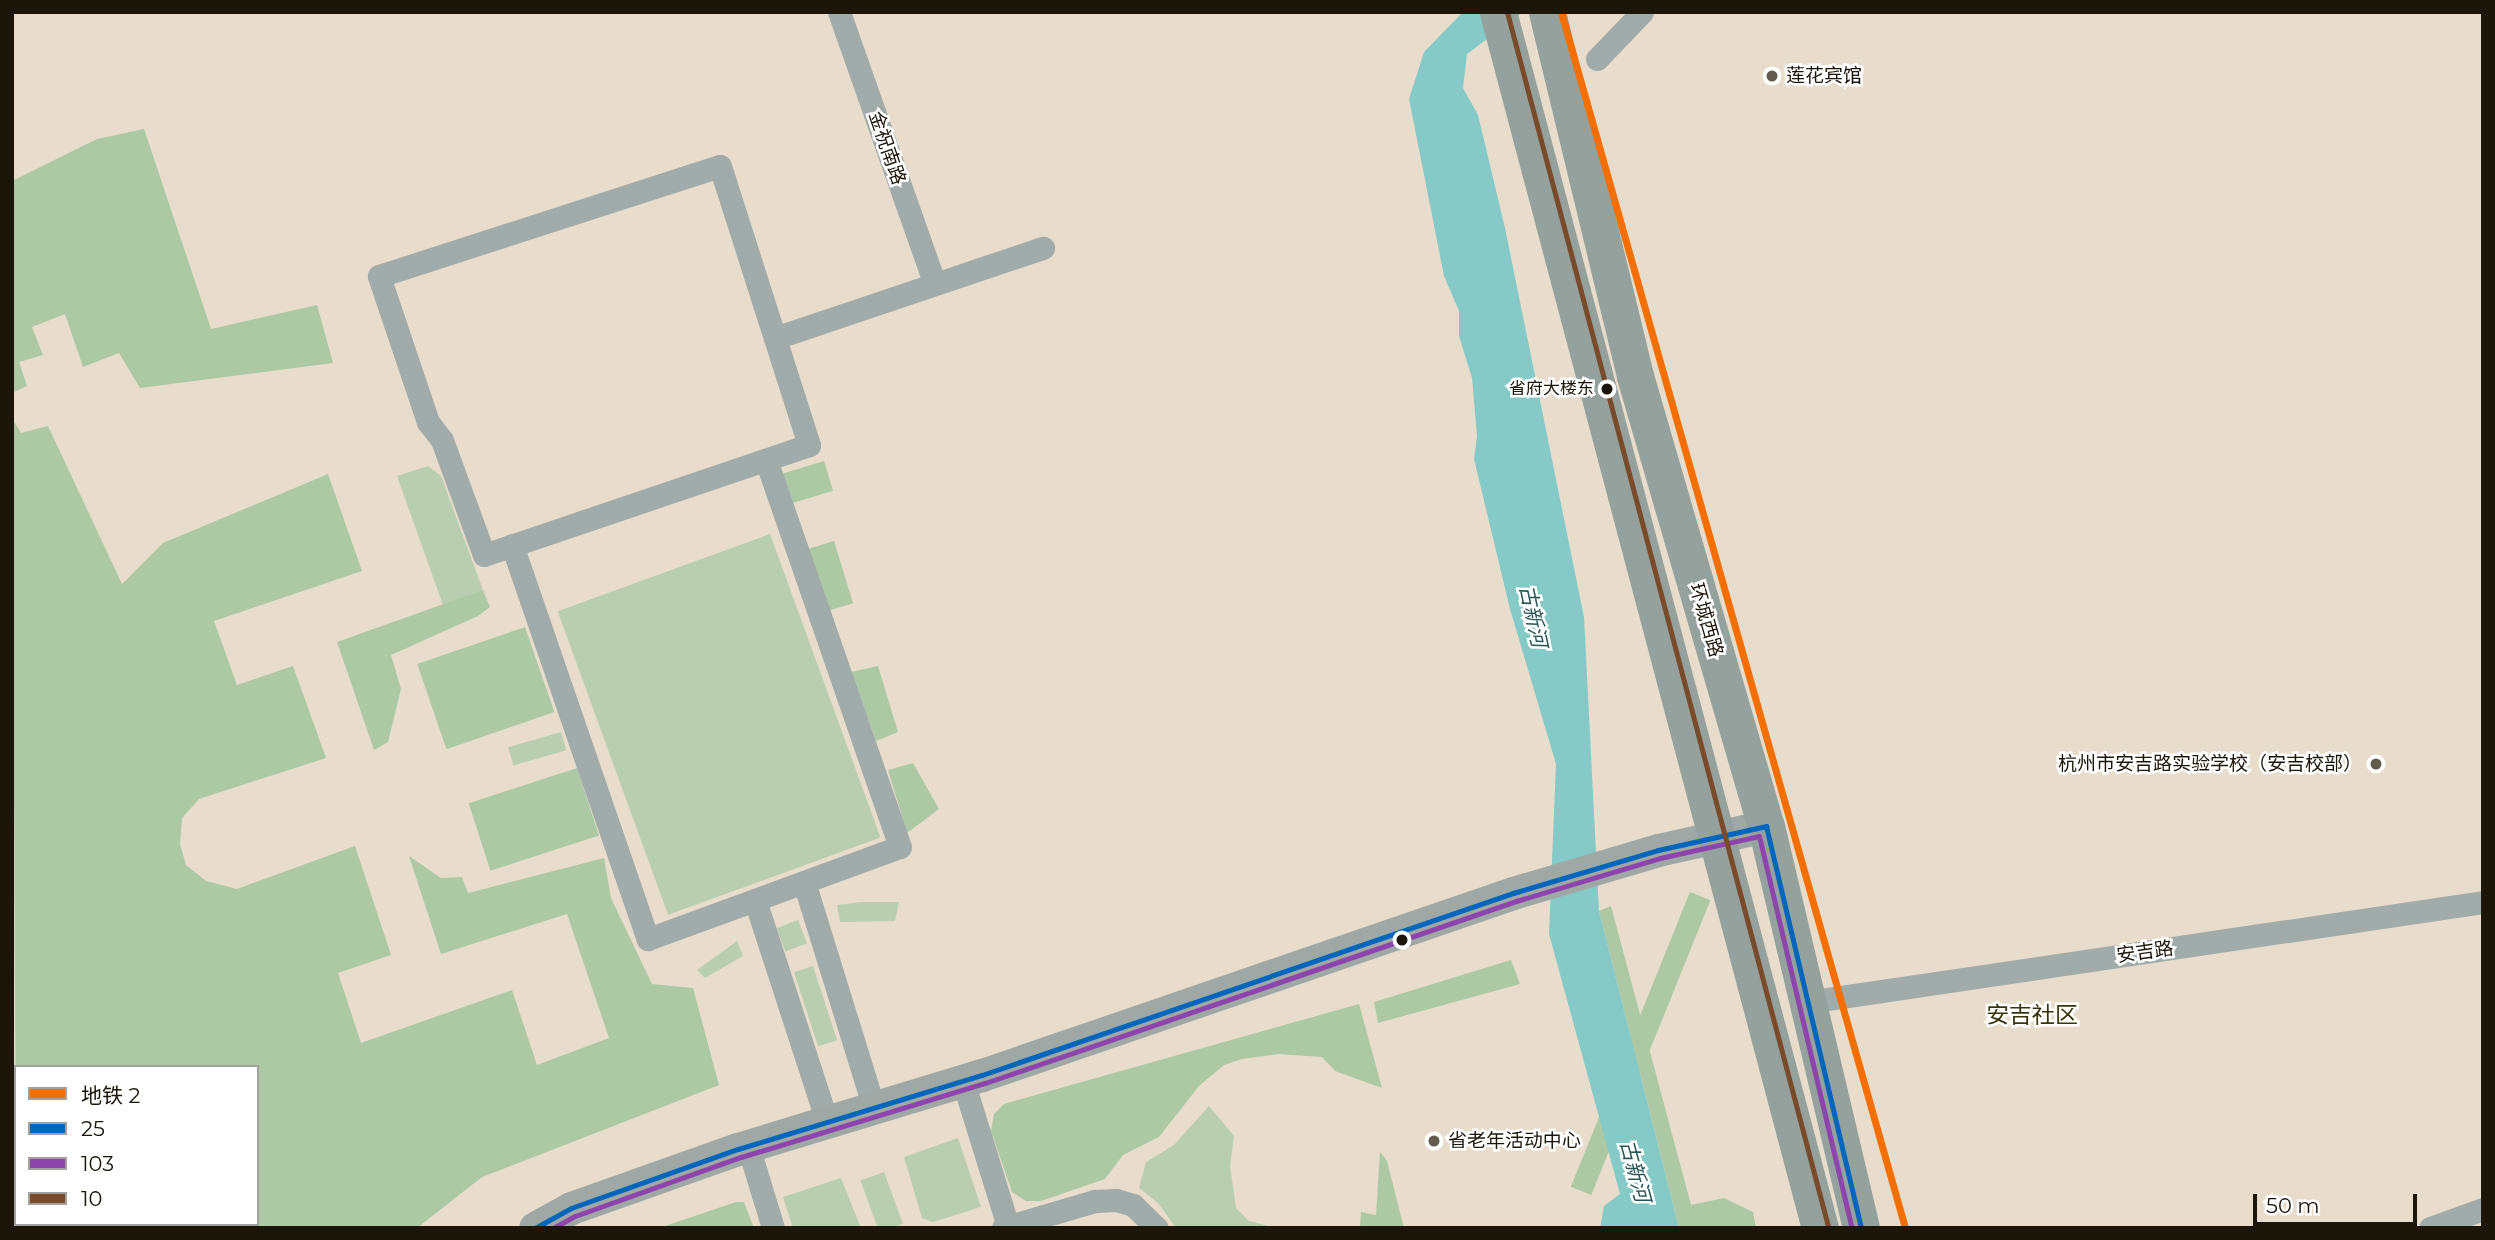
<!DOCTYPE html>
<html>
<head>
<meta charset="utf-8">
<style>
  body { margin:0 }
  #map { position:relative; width:2495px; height:1240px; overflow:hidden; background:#e8ddcc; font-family:Montserrat,"Noto Sans SC",sans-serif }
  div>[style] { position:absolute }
  .green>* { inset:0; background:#b9cdb0; transform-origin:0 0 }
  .forest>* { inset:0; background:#acc8a4; transform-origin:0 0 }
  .water>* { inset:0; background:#86cac8 }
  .street>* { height:23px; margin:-11.5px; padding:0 11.5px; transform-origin:11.5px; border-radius:11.5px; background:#a1aba9 }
  .secondary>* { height:33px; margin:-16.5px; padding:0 16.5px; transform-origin:16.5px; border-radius:16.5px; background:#9fa8a5 }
  .primary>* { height:37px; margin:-18.5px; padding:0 18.5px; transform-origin:18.5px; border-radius:18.5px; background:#95a19d }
  .bus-1>* { height:5px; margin:-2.5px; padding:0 2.5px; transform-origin:2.5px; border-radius:2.5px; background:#0065bd }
  .bus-2>* { height:5px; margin:-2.5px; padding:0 2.5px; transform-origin:2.5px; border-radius:2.5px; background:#8e44ad }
  .bus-3>* { height:5px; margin:-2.5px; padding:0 2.5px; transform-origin:2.5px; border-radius:2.5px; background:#7a4b2a }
  .metro-1>* { height:7px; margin:-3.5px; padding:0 3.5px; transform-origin:3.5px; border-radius:3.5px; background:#f46e00 }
  .dots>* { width:19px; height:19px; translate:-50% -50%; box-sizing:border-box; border:4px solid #fff; border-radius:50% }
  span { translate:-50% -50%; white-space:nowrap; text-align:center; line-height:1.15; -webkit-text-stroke:5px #fff; paint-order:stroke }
  .bus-label { font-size:17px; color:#1c150a }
  .right { translate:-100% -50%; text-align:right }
  .poi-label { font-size:19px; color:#1c150a }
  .left { translate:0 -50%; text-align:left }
  .street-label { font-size:19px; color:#1c150a }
  .water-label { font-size:21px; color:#285557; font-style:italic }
  .quarter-label { font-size:23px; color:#38350a }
  .frame { position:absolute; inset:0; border:14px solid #1c150a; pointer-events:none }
  .legend { position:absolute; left:14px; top:1065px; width:245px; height:161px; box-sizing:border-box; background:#fff; border:2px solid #a4a19d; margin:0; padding:9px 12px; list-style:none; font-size:21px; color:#1c150a }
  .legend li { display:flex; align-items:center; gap:14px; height:35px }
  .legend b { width:35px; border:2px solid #a4a19d }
  .scale { position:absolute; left:2253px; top:1194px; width:164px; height:32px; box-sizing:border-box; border:4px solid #1c150a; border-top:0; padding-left:9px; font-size:21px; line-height:24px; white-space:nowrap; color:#1c150a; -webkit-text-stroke:5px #fff; paint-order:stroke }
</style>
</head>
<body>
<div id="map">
  <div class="green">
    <div style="clip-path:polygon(428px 466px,441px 476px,483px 590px,443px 605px,397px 476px)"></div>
    <div style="left:770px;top:534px;width:323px;height:226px;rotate:70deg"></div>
    <div style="left:561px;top:732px;width:19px;height:55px;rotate:74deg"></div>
    <div style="clip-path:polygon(861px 902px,899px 902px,895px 921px,840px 922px,837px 905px)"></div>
    <div style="left:798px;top:920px;width:25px;height:23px;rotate:69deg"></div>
    <div style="clip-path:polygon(737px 941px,743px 956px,705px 978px,697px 970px)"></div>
    <div style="left:813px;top:966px;width:78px;height:20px;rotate:72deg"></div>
    <div style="clip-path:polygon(1209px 1106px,1234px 1136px,1230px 1166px,1236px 1208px,1249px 1221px,1273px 1227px,1310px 1228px,1176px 1228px,1158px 1203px,1139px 1188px,1146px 1162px,1174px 1145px)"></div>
    <div style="clip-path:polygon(958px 1138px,981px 1207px,933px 1222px,922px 1218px,904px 1157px)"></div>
    <div style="left:884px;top:1172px;width:55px;height:25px;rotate:70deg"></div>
    <div style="clip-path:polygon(841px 1178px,861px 1228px,793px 1228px,783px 1197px)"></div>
  </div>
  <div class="forest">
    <div style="clip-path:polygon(144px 129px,211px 329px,317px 305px,333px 363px,140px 388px,119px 353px,83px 367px,65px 314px,32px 327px,43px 355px,19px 362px,27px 386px,12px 393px,12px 181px,97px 139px)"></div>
    <div style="clip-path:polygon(12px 418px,21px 433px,48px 426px,122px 584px,163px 543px,328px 474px,362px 571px,214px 621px,237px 685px,293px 666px,326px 758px,199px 799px,182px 818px,180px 844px,186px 865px,206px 881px,237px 889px,355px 846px,391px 955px,338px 973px,361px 1043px,512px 990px,537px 1065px,609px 1038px,567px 914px,441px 954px,409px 856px,441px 878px,462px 877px,468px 893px,604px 858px,611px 898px,652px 984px,693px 988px,719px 1085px,482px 1177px,417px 1228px,27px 1228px,26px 1224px,257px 1224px,257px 1067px,16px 1067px,16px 1183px)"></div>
    <div style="left:824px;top:461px;width:31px;height:44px;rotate:73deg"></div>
    <div style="left:834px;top:541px;width:65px;height:27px;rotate:73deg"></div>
    <div style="clip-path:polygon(483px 590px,490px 607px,478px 616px,391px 655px,401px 689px,388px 742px,374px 750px,337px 642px)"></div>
    <div style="left:525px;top:627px;width:90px;height:114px;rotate:71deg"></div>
    <div style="clip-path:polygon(878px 666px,898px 732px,876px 741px,851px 672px)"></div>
    <div style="clip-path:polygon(913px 763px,939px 809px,907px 833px,888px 770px)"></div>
    <div style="left:577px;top:768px;width:71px;height:114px;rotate:72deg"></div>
    <div style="left:1690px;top:892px;width:22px;height:318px;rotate:22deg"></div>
    <div style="clip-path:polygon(1611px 906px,1691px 1205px,1724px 1198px,1753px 1212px,1756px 1228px,1679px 1228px,1599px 911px)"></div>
    <div style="clip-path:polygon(1511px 960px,1520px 984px,1378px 1023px,1374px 1002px)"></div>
    <div style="clip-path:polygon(1359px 1004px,1382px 1088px,1335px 1071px,1322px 1057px,1279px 1054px,1242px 1059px,1224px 1065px,1199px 1086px,1159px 1137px,1123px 1155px,1105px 1179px,1041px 1201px,1026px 1201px,1012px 1192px,991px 1131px,994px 1114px,1004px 1104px)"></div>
    <div style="clip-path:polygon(1380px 1152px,1387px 1161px,1404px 1228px,1360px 1228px,1361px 1212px,1376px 1215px)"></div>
    <div style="clip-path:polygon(736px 1202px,744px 1202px,754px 1228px,659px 1228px)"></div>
  </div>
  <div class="water">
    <div style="clip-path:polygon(1463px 12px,1523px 12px,1467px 54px,1463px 88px,1478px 115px,1505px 228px,1584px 617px,1599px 911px,1679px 1228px,1600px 1228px,1604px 1206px,1620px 1194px,1549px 934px,1556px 764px,1510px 609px,1474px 459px,1477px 436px,1472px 378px,1459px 336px,1459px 311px,1444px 276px,1409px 99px,1424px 52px)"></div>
  </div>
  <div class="street">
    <div style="left:839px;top:12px;width:288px;rotate:70.6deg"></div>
    <div style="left:1597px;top:59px;width:65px;rotate:-46.2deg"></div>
    <div style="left:720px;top:166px;width:293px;rotate:72.3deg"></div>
    <div style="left:809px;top:445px;width:343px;rotate:161.3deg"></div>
    <div style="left:484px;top:555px;width:122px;rotate:-110.1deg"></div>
    <div style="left:442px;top:440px;width:23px;rotate:-128deg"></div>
    <div style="left:428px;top:422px;width:154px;rotate:-108.6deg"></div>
    <div style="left:379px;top:276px;width:358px;rotate:-17.9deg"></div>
    <div style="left:775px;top:338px;width:283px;rotate:-18.6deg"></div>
    <div style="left:512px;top:545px;width:417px;rotate:71deg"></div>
    <div style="left:648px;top:939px;width:268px;rotate:-20.1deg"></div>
    <div style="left:900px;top:847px;width:410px;rotate:-109.1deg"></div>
    <div style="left:804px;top:882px;width:237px;rotate:72.8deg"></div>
    <div style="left:755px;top:900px;width:232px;rotate:72deg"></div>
    <div style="left:1807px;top:1002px;width:683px;rotate:-8.41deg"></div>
    <div style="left:963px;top:1081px;width:152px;rotate:72.8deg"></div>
    <div style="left:748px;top:1146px;width:86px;rotate:73deg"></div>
    <div style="left:1003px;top:1228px;width:96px;rotate:-16.4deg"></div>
    <div style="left:1095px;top:1201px;width:21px;rotate:-3deg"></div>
    <div style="left:1116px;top:1200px;width:18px;rotate:16deg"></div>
    <div style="left:1133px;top:1205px;width:33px;rotate:44deg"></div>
    <div style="left:2430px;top:1228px;width:56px;rotate:-19.7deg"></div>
  </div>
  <div class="secondary">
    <div style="left:535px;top:1228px;width:41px;rotate:-29.1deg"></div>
    <div style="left:571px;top:1208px;width:177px;rotate:-19.5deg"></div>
    <div style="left:738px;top:1149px;width:255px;rotate:-16.9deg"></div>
    <div style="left:982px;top:1075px;width:561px;rotate:-18.92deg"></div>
    <div style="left:1513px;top:893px;width:151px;rotate:-16.5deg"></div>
    <div style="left:1658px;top:850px;width:111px;rotate:-12.5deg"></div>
  </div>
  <div class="primary">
    <div style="left:1498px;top:12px;width:1258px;rotate:75.17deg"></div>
    <div style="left:1547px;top:12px;width:374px;rotate:76.4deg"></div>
    <div style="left:1635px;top:376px;width:469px;rotate:73.8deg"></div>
    <div style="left:1766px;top:826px;width:413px;rotate:76.7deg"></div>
  </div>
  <div class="bus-1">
    <div style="left:1766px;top:826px;width:413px;rotate:76.7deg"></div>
    <div style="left:535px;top:1228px;width:41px;rotate:-29.1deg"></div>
    <div style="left:571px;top:1208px;width:177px;rotate:-19.5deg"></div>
    <div style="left:738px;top:1149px;width:255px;rotate:-16.9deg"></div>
    <div style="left:982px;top:1075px;width:561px;rotate:-18.92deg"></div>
    <div style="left:1513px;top:893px;width:151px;rotate:-16.5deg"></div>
    <div style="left:1658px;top:850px;width:111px;rotate:-12.5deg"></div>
  </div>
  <div class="bus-2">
    <div style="left:553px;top:1228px;width:25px;rotate:-29deg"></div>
    <div style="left:575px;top:1216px;width:176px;rotate:-19.6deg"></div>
    <div style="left:741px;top:1157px;width:255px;rotate:-16.9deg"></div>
    <div style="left:985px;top:1083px;width:561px;rotate:-18.92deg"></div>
    <div style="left:1516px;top:901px;width:150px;rotate:-16.6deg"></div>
    <div style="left:1660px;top:858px;width:101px;rotate:-12.5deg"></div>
    <div style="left:1759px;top:836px;width:403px;rotate:76.7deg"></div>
  </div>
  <div class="bus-3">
    <div style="left:1507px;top:12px;width:1256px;rotate:75.19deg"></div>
  </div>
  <div class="metro-1">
    <div style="left:1561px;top:12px;width:1264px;rotate:74.2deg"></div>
  </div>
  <div class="dots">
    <div style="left:1772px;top:76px;background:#635b4e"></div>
    <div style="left:1607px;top:389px;background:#1c150a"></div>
    <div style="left:2376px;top:764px;background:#635b4e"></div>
    <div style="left:1402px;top:940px;background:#1c150a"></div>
    <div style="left:1434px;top:1141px;background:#635b4e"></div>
  </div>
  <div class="bus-label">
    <span class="right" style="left:1594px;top:389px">省府大楼东</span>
  </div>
  <div class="poi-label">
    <span class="left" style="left:1786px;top:76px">莲花宾馆</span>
    <span class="right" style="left:2362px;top:764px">杭州市安吉路实验学校（安吉校部）</span>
    <span class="left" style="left:1448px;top:1141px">省老年活动中心</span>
  </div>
  <div class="street-label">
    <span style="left:887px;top:148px;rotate:71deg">金祝南路</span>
    <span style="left:1706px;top:620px;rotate:74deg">环城西路</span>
    <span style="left:2145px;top:952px;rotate:-8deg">安吉路</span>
  </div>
  <div class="water-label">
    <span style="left:1533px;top:616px;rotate:78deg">古新河</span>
    <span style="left:1635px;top:1171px;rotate:75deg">古新河</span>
  </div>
  <div class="quarter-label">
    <span style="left:2032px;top:1015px">安吉社区</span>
  </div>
  <div class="frame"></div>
  <ul class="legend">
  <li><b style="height:9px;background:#f46e00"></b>地铁 2</li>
  <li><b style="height:9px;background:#0065bd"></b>25</li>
  <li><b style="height:9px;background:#8e44ad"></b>103</li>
  <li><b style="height:9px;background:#7a4b2a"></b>10</li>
  </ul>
  <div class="scale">50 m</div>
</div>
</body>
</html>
